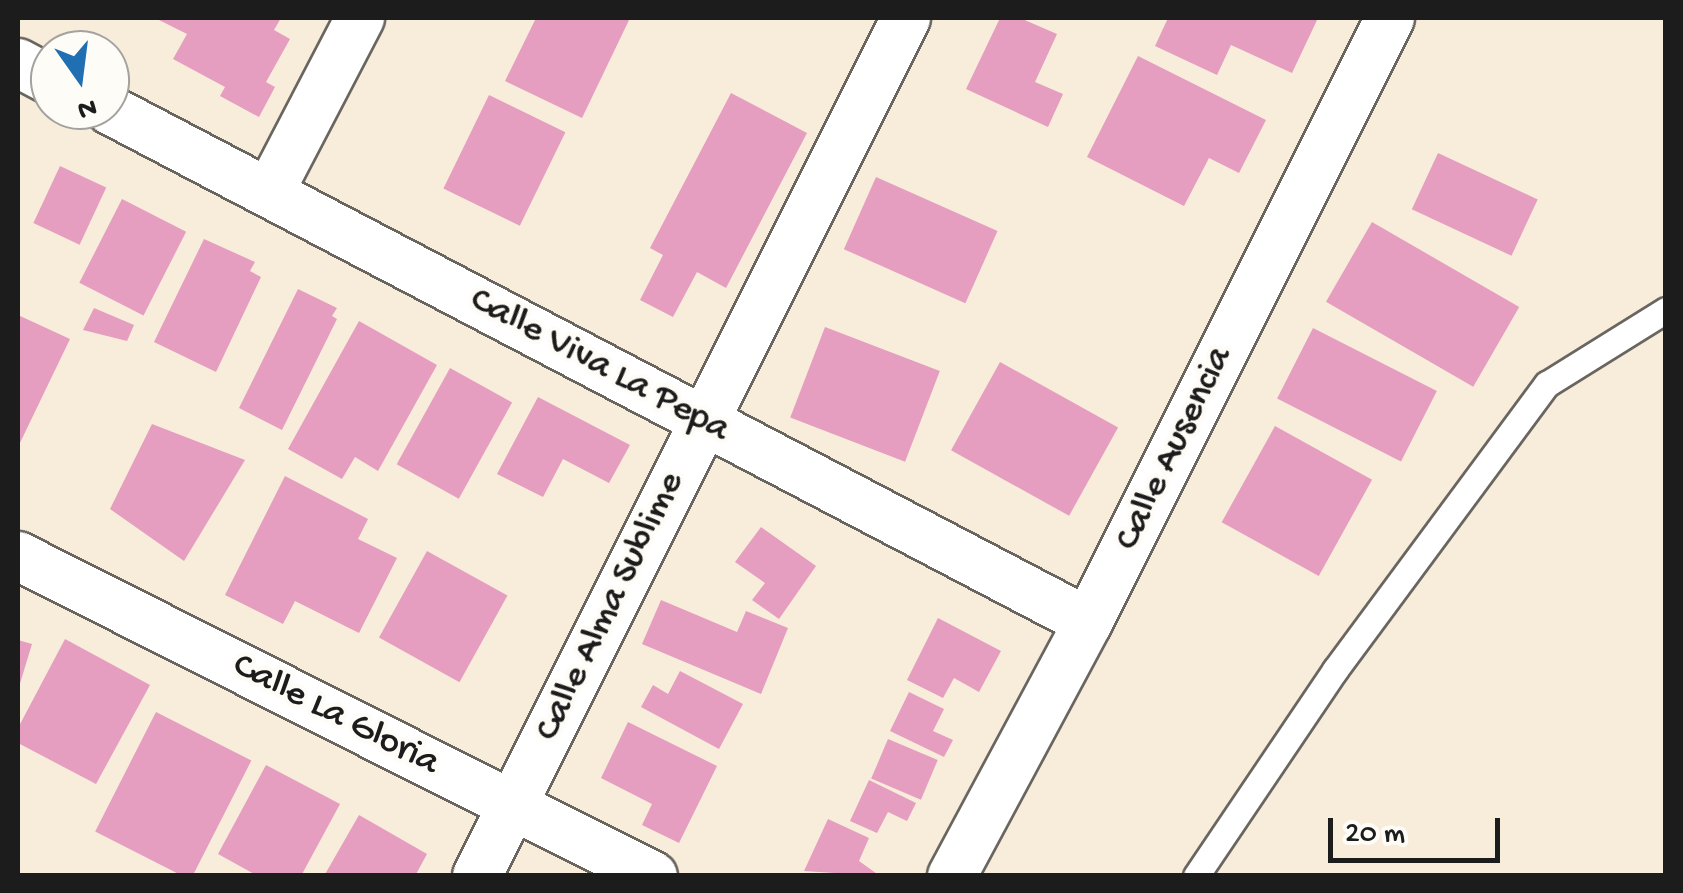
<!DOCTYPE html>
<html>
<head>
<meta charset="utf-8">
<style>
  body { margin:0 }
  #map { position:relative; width:1683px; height:893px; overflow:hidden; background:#f8ecdb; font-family:"Gochi Hand",sans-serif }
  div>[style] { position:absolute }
  .building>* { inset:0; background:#e59ec0; transform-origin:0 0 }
  .roads { filter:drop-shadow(2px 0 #69655f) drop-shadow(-2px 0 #69655f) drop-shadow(0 2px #69655f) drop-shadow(0 -2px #69655f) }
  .lane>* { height:25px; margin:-12.5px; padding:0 12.5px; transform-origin:12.5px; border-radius:12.5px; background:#fff }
  .street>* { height:48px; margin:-24px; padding:0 24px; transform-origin:24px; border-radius:24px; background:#fff }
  span { translate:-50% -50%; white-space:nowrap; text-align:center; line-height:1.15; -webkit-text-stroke:9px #fdfcf7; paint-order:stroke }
  .street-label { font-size:38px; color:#1c1c1c }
  .frame { position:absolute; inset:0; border:20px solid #1c1c1c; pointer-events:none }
  .north { position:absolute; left:30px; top:30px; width:100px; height:100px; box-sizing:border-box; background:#fdfcf7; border:2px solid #a3a29f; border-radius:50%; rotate:166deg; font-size:28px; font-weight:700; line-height:40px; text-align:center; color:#1c1c1c }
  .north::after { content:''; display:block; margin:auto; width:35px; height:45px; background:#1f6fb2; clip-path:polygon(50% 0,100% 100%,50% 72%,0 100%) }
  .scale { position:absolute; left:1328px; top:818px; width:172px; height:45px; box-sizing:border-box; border:5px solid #1c1c1c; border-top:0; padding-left:12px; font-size:30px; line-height:35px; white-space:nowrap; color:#1c1c1c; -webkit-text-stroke:8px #fdfcf7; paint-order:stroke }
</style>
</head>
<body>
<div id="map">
  <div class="building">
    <div style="clip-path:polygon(155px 18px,281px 18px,274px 30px,290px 39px,266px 82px,275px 87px,259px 117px,220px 96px,225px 87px,173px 59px,187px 34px)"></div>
    <div style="clip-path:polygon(536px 18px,630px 18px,582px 118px,505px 81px)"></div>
    <div style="clip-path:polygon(1000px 18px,1020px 18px,1057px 34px,1035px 82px,1063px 94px,1048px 127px,966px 89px)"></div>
    <div style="clip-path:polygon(1168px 18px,1318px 18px,1292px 73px,1231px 45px,1217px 75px,1155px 46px)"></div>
    <div style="clip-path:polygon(1138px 56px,1266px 120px,1239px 173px,1209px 158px,1184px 206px,1087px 157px)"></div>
    <div style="clip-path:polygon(731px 93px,807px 133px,726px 288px,697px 272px,673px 317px,640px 300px,663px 255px,650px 248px)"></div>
    <div style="left:489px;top:95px;width:85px;height:104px;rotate:26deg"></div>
    <div style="left:1438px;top:153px;width:110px;height:62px;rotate:25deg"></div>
    <div style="left:60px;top:166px;width:51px;height:63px;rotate:25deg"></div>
    <div style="left:876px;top:177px;width:133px;height:79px;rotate:24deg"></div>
    <div style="left:122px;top:199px;width:72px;height:94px;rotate:27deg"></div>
    <div style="left:1372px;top:222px;width:170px;height:92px;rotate:30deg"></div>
    <div style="clip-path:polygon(204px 239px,255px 262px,250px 271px,261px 277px,216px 372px,154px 342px)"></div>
    <div style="clip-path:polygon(298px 289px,337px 308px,332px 316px,337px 319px,282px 430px,239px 408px)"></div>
    <div style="clip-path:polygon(94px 308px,134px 325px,127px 341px,83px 330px)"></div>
    <div style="clip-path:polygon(18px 315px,70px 339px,18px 447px)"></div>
    <div style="clip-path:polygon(359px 321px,437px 365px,378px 471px,355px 457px,342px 479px,288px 449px)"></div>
    <div style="left:825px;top:327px;width:123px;height:97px;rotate:21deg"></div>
    <div style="left:1313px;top:328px;width:139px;height:79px;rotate:27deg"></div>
    <div style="left:1000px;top:362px;width:135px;height:101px;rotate:29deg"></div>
    <div style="left:450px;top:368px;width:71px;height:110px;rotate:29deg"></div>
    <div style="clip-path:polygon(538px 397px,630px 445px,609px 483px,563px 459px,543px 497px,497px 474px)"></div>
    <div style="clip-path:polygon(152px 424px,245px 460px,184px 561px,110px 509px)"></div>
    <div style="left:1275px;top:426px;width:111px;height:110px;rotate:29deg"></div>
    <div style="clip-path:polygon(285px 476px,368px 519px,358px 539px,397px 558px,359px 633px,295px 601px,283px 624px,225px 595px)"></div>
    <div style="clip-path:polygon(761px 527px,816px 566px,779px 619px,752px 600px,765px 583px,735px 562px)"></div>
    <div style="left:427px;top:551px;width:92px;height:99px;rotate:29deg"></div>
    <div style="clip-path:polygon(661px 600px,737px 632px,746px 611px,788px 628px,761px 694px,642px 644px)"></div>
    <div style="clip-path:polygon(938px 618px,1001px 651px,979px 692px,954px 678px,943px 698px,907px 680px)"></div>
    <div style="clip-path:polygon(65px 639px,150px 685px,96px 784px,18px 743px,18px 728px)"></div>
    <div style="clip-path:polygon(18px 640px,32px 644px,18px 690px)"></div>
    <div style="clip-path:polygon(680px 671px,743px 704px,719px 749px,641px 707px,653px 685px,668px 694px)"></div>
    <div style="clip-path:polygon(909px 692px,944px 709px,933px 731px,953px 740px,944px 757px,890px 731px)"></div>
    <div style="left:156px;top:712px;width:107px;height:134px;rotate:27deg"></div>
    <div style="clip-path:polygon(628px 722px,717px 766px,679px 843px,642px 825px,652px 804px,601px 778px)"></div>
    <div style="left:888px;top:739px;width:54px;height:43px;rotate:23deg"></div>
    <div style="clip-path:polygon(266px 765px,340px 804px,301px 876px,258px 876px,218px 854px)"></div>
    <div style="clip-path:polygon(869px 780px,916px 803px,907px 821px,888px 812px,877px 833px,850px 821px)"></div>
    <div style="clip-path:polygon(359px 815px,427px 854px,415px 876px,324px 876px)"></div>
    <div style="clip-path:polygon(828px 819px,869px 838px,859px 861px,880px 876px,804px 871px)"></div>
  </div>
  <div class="roads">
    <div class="lane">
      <div style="left:1196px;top:876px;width:249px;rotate:-56deg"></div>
      <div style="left:1335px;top:670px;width:356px;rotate:-53.5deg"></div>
      <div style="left:1547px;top:384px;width:140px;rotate:-31.9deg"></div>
    </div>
    <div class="street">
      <div style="left:18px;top:63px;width:36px;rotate:28deg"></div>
      <div style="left:110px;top:110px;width:1104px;rotate:27.63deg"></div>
      <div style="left:270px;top:191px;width:195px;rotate:-62.5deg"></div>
      <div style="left:18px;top:556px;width:711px;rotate:26.75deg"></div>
      <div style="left:477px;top:876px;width:959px;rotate:-63.43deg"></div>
      <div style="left:952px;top:876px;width:288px;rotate:-61.8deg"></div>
      <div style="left:1088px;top:622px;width:675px;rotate:-63.43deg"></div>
    </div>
  </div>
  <div class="street-label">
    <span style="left:599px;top:366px;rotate:28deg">Calle Viva La Pepa</span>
    <span style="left:1175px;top:449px;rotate:-64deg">Calle Ausencia</span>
    <span style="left:611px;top:607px;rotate:-64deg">Calle Alma Sublime</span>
    <span style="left:335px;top:716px;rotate:27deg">Calle La Gloria</span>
  </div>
  <div class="frame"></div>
  <div class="north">N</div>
  <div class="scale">20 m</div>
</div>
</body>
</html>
